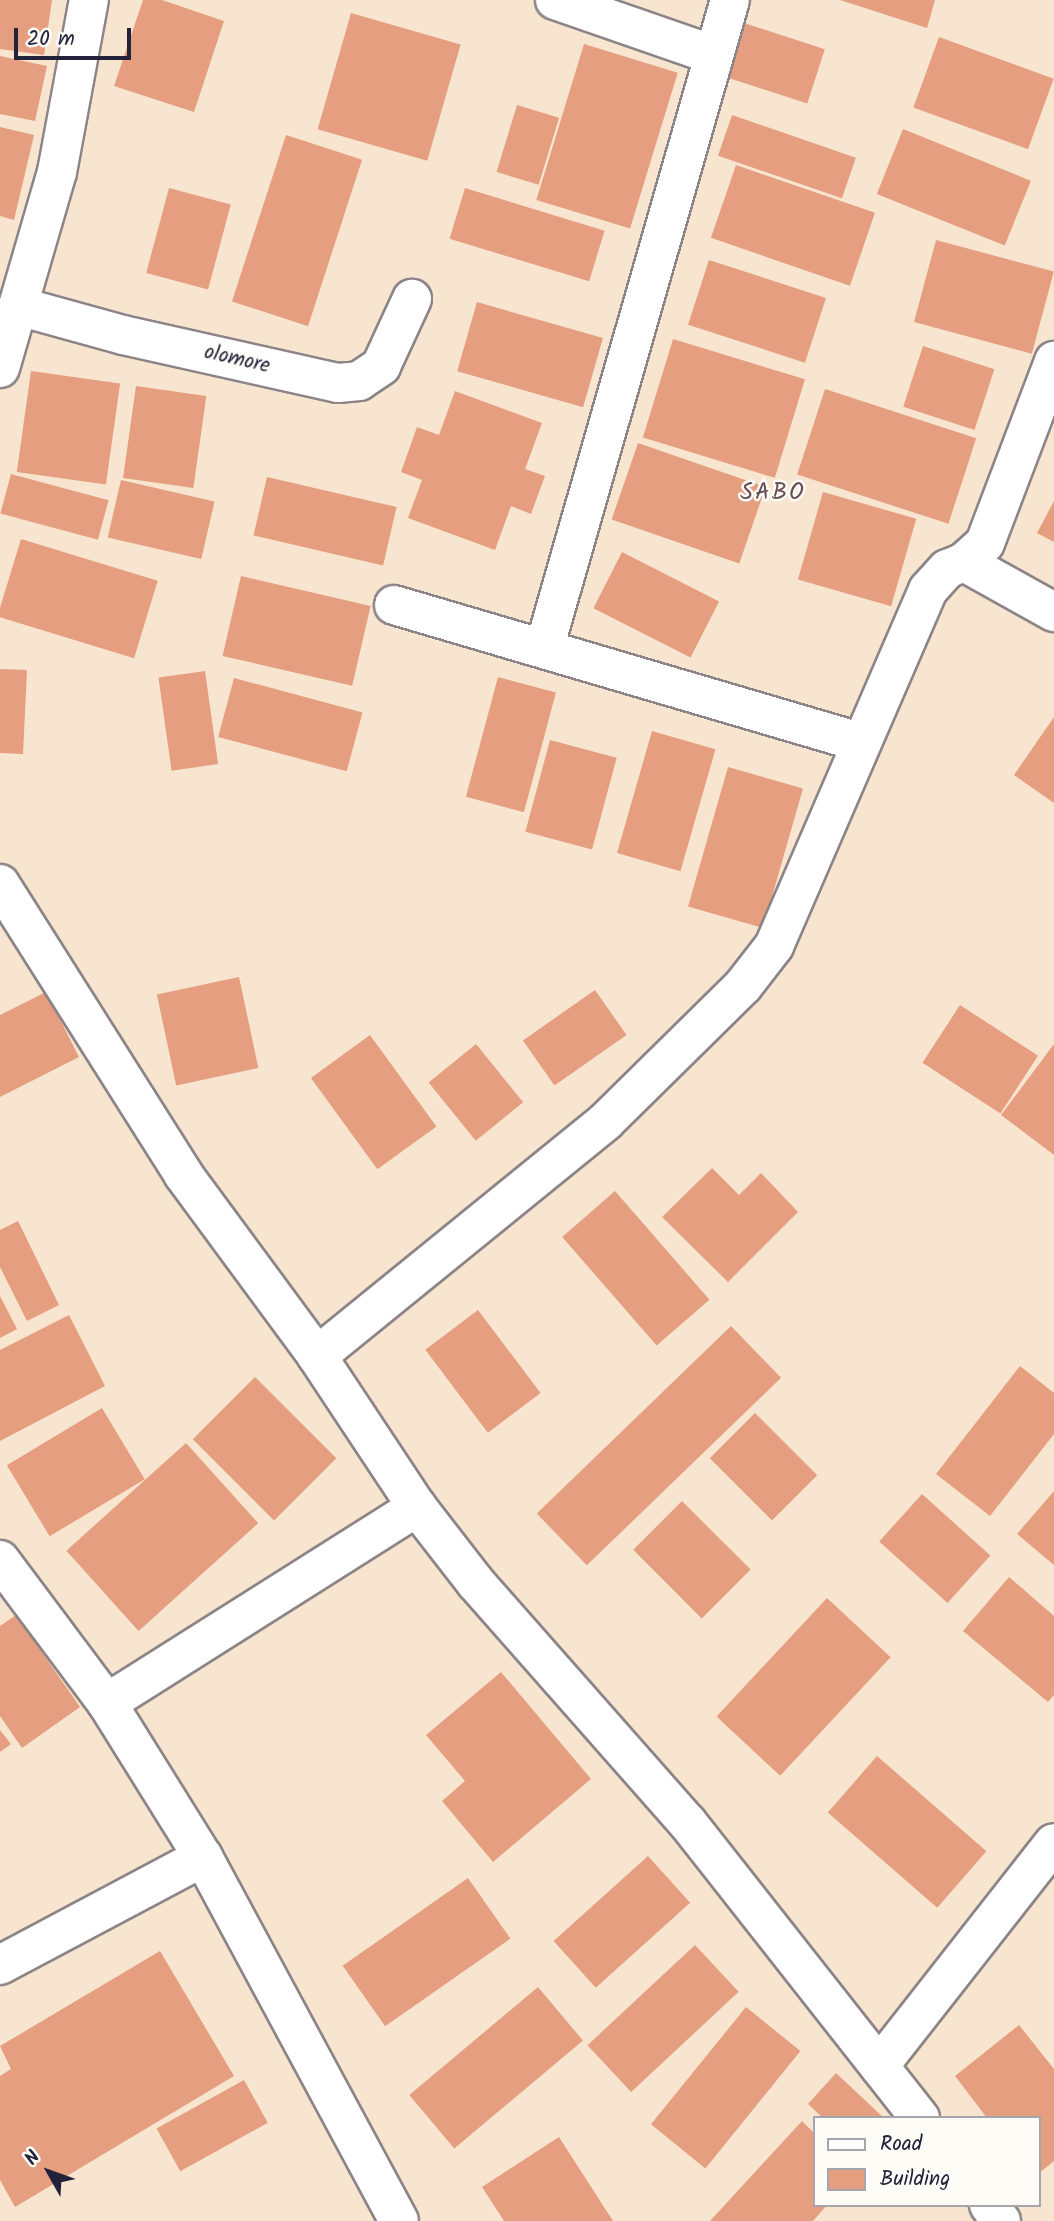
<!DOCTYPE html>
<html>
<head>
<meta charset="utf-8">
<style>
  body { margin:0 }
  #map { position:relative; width:1054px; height:2221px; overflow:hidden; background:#f7e5d0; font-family:Kalam,sans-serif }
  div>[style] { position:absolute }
  .building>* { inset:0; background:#e59e7f; transform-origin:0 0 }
  .roads { filter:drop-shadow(2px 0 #8c8486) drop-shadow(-2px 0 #8c8486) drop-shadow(0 2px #8c8486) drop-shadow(0 -2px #8c8486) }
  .minor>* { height:38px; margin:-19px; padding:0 19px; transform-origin:19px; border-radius:19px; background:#fff }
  span { translate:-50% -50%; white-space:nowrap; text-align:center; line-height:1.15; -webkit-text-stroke:5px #fdfcf7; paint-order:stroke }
  .street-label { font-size:21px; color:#22223b }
  .quarter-label { font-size:24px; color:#664d53; letter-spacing:2px }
  .legend { position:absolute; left:813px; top:2116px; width:228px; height:91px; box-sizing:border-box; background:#fdfcf7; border:2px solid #a5a5ac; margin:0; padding:9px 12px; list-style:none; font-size:21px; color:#22223b }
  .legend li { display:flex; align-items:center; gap:14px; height:35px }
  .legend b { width:35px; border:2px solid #a5a5ac }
  .north { position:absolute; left:14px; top:2137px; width:70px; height:70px; -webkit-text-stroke:5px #fdfcf7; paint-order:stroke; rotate:310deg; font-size:19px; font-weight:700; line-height:28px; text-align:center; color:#22223b }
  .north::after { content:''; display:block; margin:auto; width:24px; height:32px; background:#22223b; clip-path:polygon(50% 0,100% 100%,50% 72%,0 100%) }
  .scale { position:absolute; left:14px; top:28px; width:117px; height:32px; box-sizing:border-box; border:4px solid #22223b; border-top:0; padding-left:9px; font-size:21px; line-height:24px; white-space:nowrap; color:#22223b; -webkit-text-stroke:5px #fdfcf7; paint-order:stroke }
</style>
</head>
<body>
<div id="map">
  <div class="building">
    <div style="clip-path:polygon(0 0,52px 0,44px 55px,0 49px)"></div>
    <div style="clip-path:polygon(143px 0,162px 0,224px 21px,194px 112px,114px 86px)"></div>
    <div style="clip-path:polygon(840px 0,935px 0,927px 28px)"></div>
    <div style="left:351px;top:13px;width:114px;height:121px;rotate:16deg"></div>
    <div style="left:744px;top:23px;width:85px;height:57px;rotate:18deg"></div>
    <div style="left:939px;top:37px;width:122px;height:75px;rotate:20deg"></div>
    <div style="left:584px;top:44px;width:98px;height:163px;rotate:17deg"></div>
    <div style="clip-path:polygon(0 56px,47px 66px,35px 121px,0 114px)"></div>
    <div style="left:517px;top:105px;width:44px;height:70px;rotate:17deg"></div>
    <div style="left:732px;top:115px;width:131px;height:43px;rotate:19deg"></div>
    <div style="clip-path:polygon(0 127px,34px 135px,14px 220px,0 216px)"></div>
    <div style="left:903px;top:129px;width:138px;height:70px;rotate:22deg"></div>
    <div style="left:286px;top:135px;width:80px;height:175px;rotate:18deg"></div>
    <div style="left:736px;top:165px;width:147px;height:77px;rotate:19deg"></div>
    <div style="left:169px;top:188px;width:64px;height:88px;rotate:15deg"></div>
    <div style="left:465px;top:188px;width:146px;height:53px;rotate:17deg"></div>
    <div style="left:936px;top:240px;width:122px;height:85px;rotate:15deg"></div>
    <div style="left:709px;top:260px;width:123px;height:68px;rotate:18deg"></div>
    <div style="left:477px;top:302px;width:131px;height:72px;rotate:16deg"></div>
    <div style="left:673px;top:339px;width:138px;height:103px;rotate:17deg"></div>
    <div style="left:923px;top:346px;width:75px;height:64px;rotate:18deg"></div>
    <div style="left:31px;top:371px;width:90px;height:102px;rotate:8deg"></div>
    <div style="left:136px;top:386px;width:71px;height:93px;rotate:8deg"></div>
    <div style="left:825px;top:389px;width:159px;height:90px;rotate:18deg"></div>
    <div style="clip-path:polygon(455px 391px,542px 423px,525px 469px,545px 476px,531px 514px,511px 506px,495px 550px,408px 518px,422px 480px,401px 472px,417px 427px,439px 435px)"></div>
    <div style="left:638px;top:443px;width:135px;height:81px;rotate:19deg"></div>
    <div style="left:11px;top:474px;width:101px;height:41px;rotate:15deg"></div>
    <div style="left:267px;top:477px;width:133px;height:60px;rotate:13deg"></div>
    <div style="left:121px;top:480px;width:96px;height:59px;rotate:13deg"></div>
    <div style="left:823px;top:492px;width:97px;height:91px;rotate:16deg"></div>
    <div style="clip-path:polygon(1054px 501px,1054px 542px,1037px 533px)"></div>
    <div style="left:21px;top:539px;width:143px;height:81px;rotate:17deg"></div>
    <div style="left:622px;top:552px;width:109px;height:63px;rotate:27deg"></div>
    <div style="left:241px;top:576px;width:133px;height:82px;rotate:13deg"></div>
    <div style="clip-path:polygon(0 669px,27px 670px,23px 754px,0 753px)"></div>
    <div style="left:205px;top:671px;width:94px;height:47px;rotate:82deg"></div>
    <div style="left:498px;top:677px;width:60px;height:124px;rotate:15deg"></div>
    <div style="left:234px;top:678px;width:133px;height:61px;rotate:15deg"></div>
    <div style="clip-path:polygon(1054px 717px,1054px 803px,1014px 775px)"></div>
    <div style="left:652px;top:731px;width:66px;height:127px;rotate:16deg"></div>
    <div style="left:550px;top:740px;width:69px;height:95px;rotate:15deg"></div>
    <div style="left:728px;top:767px;width:78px;height:145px;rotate:16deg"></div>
    <div style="left:239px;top:977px;width:93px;height:84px;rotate:78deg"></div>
    <div style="left:595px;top:990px;width:55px;height:88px;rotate:55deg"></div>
    <div style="clip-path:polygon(46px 992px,79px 1057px,0 1097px,0 1015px)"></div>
    <div style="left:960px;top:1005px;width:93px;height:69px;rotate:33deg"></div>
    <div style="left:370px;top:1035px;width:113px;height:73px;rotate:54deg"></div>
    <div style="left:476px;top:1044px;width:75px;height:61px;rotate:51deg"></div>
    <div style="clip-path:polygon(1054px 1044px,1054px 1155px,1001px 1115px)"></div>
    <div style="clip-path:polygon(712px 1168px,739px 1195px,761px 1173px,798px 1212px,728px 1282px,662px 1217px)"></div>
    <div style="left:615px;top:1191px;width:144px;height:70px;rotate:49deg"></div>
    <div style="clip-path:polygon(18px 1221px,59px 1305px,27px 1321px,0 1267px,0 1230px)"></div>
    <div style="clip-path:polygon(0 1296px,17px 1329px,0 1338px)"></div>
    <div style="left:478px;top:1310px;width:104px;height:66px;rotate:53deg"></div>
    <div style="clip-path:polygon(69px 1315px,105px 1386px,0 1441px,0 1350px)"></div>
    <div style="left:731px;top:1326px;width:72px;height:270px;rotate:46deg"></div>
    <div style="clip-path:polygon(1020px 1366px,1054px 1393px,1054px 1434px,990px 1516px,936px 1474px)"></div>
    <div style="left:255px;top:1377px;width:115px;height:88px;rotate:45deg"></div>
    <div style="left:102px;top:1408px;width:83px;height:111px;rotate:59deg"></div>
    <div style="left:755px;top:1413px;width:88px;height:64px;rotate:45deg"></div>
    <div style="left:186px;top:1443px;width:108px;height:161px;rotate:48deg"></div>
    <div style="clip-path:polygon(1054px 1491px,1054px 1565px,1017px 1534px)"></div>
    <div style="left:922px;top:1494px;width:92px;height:64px;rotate:42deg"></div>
    <div style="left:682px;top:1501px;width:97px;height:69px;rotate:45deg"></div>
    <div style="clip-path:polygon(1009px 1577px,1054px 1616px,1054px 1695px,1048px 1702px,963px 1631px)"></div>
    <div style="left:827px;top:1598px;width:87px;height:162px;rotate:43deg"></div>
    <div style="clip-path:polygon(16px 1615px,80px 1707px,22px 1748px,0 1716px,0 1626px)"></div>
    <div style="clip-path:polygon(501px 1672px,591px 1779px,493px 1862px,442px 1801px,465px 1781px,426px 1735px)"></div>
    <div style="clip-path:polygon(0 1730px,11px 1744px,0 1752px)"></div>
    <div style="left:877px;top:1756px;width:145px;height:75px;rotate:41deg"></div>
    <div style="left:648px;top:1856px;width:63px;height:127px;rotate:48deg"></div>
    <div style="left:468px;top:1878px;width:74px;height:153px;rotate:55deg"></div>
    <div style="left:695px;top:1945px;width:64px;height:147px;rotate:47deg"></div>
    <div style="clip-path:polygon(160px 1951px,234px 2076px,15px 2207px,0 2180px,0 2076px,11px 2069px,0 2046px)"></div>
    <div style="left:538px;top:1987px;width:70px;height:168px;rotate:50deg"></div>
    <div style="left:746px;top:2007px;width:70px;height:151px;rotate:39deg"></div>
    <div style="clip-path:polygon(1019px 2025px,1054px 2069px,1054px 2161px,1038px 2174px,1038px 2118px,987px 2118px,955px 2076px)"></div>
    <div style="clip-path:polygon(836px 2073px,884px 2118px,823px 2118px,808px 2104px)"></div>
    <div style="left:244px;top:2080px;width:49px;height:100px;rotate:61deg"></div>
    <div style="clip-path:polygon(802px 2121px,814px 2133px,814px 2205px,827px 2205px,813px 2221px,710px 2221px)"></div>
    <div style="clip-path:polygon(559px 2137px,613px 2221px,504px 2221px,482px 2187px)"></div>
  </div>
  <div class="roads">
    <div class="minor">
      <div style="left:555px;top:0;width:168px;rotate:19.1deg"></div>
      <div style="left:18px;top:306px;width:109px;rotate:15.4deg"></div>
      <div style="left:123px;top:335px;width:220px;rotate:12.6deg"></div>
      <div style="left:338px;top:383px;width:21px;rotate:-5deg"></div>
      <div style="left:359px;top:381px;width:27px;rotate:-34deg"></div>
      <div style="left:381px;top:366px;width:74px;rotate:-65.2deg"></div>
      <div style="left:0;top:368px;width:204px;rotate:-73.8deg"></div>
      <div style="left:57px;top:172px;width:175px;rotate:-79.5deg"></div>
      <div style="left:964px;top:562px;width:103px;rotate:29.1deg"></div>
      <div style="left:394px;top:605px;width:486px;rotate:16.4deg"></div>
      <div style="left:544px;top:649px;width:675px;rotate:-74.01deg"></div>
      <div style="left:0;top:884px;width:343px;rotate:57.7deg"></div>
      <div style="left:183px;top:1174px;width:226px;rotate:53.6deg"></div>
      <div style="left:317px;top:1356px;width:181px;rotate:56.5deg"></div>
      <div style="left:417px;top:1507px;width:96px;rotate:52.2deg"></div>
      <div style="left:476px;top:1583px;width:319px;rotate:48.6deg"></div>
      <div style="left:687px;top:1822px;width:377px;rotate:51.8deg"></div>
      <div style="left:317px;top:1356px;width:372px;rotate:-39.1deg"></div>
      <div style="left:606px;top:1121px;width:192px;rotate:-44.6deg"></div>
      <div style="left:743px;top:986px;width:51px;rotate:-52.2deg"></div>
      <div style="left:774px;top:946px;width:388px;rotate:-66.6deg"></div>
      <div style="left:928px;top:590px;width:28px;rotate:-48deg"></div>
      <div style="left:947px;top:569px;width:18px;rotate:-22deg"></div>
      <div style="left:964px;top:562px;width:28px;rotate:-42deg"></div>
      <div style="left:985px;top:543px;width:195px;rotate:-69.2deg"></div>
      <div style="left:0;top:1560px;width:179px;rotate:53.2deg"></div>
      <div style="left:107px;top:1703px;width:181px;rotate:58.1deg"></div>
      <div style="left:203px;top:1857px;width:413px;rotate:61.7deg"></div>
      <div style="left:107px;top:1703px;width:367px;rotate:-32.3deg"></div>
      <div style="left:0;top:1965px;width:230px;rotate:-28deg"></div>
      <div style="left:879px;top:2066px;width:283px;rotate:-51.9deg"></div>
      <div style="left:989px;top:2205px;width:20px;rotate:53deg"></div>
    </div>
  </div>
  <div class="street-label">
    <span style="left:237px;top:360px;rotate:13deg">olomore</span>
  </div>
  <div class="quarter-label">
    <span style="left:773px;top:493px">SABO</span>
  </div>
  <ul class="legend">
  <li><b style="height:9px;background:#fff"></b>Road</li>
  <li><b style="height:19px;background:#e59e7f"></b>Building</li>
  </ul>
  <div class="north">N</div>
  <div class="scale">20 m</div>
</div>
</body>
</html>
